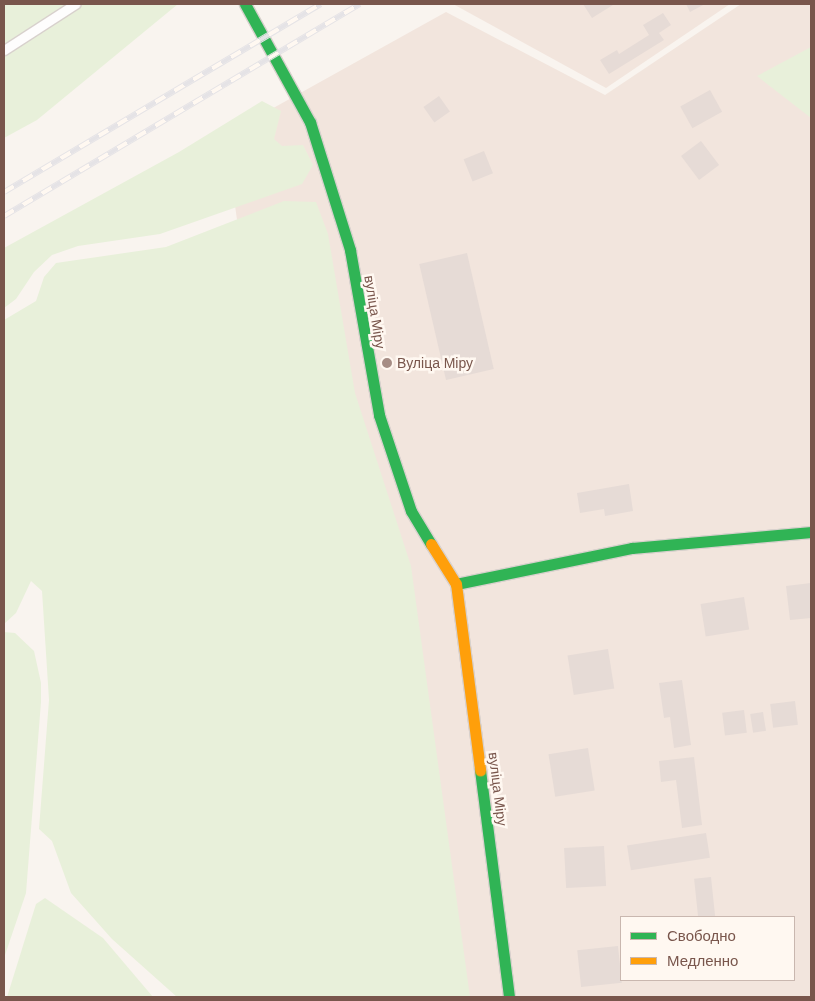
<!DOCTYPE html>
<html>
<head>
<meta charset="utf-8">
<style>
  body { margin:0 }
  #map { position:relative; width:815px; height:1001px; overflow:hidden; background:#f9f4ef; font-family:"DM Sans",sans-serif }
  div>[style] { position:absolute }
  .residential>* { inset:0; background:#f2e5dd }
  .green>* { inset:0; background:#e8f0da }
  .building>* { inset:0; background:#e6dbd6; transform-origin:0 0 }
  .roads { filter:drop-shadow(1px 0 #d8d1cd) drop-shadow(-1px 0 #d8d1cd) drop-shadow(0 1px #d8d1cd) drop-shadow(0 -1px #d8d1cd) }
  .lane>* { height:9px; margin:-4.5px; padding:0 4.5px; transform-origin:4.5px; border-radius:4.5px; background:#fefdfd }
  .fast>* { height:11px; margin:-5.5px; padding:0 5.5px; transform-origin:5.5px; border-radius:5.5px; background:#30b455 }
  .slow>* { height:11px; margin:-5.5px; padding:0 5.5px; transform-origin:5.5px; border-radius:5.5px; background:#ff9f0a }
  .rail>* { height:5.5px; margin-top:-2.75px; transform-origin:0; background:repeating-linear-gradient(90deg,#fff8f1 0 11px,#e5e3e6 0 22px); box-sizing:border-box; border-block:1px solid #e5e3e6 }
  .dots>* { width:14px; height:14px; translate:-50% -50%; box-sizing:border-box; border:2px solid #fff8f1; border-radius:50% }
  span { translate:-50% -50%; white-space:nowrap; text-align:center; line-height:1.15; -webkit-text-stroke:5px #fff8f1; paint-order:stroke }
  .street-label { font-size:14px; color:#79564c }
  .poi-label { font-size:14px; color:#79564c }
  .left { translate:0 -50%; text-align:left }
  .frame { position:absolute; inset:0; border:5px solid #79564c; pointer-events:none }
  .legend { position:absolute; left:620px; top:916px; width:175px; height:65px; box-sizing:border-box; background:#fff8f1; border:1px solid #c9b7af; margin:0; padding:6px 9px; list-style:none; font-size:15px; color:#79564c }
  .legend li { display:flex; align-items:center; gap:10px; height:25px }
  .legend b { width:25px; border:1px solid #c9b7af }
</style>
</head>
<body>
<div id="map">
  <div class="residential">
    <div style="clip-path:polygon(453px 4px,730px 4px,606px 88px)"></div>
    <div style="clip-path:polygon(evenodd,741px 4px,811px 4px,811px 997px,361px 997px,335px 912px,225px 135px,446px 12px,605px 95px,741px 4px,621px 917px,794px 917px,794px 980px,621px 980px,621px 917px)"></div>
  </div>
  <div class="green">
    <div style="clip-path:polygon(4px 4px,178px 4px,37px 120px,4px 138px)"></div>
    <div style="clip-path:polygon(811px 47px,811px 118px,757px 76px)"></div>
    <div style="clip-path:polygon(262px 101px,281px 111px,274px 139px,282px 146px,303px 145px,313px 165px,302px 184px,160px 234px,78px 246px,52px 255px,34px 272px,16px 299px,4px 308px,4px 248px,179px 152px)"></div>
    <div style="clip-path:polygon(284px 201px,316px 202px,328px 234px,355px 393px,411px 566px,470px 997px,177px 997px,112px 939px,71px 893px,52px 841px,39px 829px,49px 700px,42px 591px,31px 581px,16px 613px,4px 624px,4px 320px,36px 301px,44px 277px,56px 263px,166px 247px)"></div>
    <div style="clip-path:polygon(4px 632px,15px 633px,34px 651px,41px 683px,41px 702px,26px 893px,4px 958px)"></div>
    <div style="clip-path:polygon(45px 898px,103px 938px,153px 997px,7px 997px,36px 904px)"></div>
  </div>
  <div class="building">
    <div style="clip-path:polygon(583px 4px,612px 4px,613px 5px,592px 18px)"></div>
    <div style="clip-path:polygon(686px 4px,705px 4px,690px 12px)"></div>
    <div style="clip-path:polygon(663px 13px,671px 25px,659px 33px,664px 40px,609px 74px,600px 60px,617px 50px,619px 54px,649px 35px,643px 25px)"></div>
    <div style="left:710px;top:90px;width:25px;height:34px;rotate:61deg"></div>
    <div style="left:439px;top:96px;width:19px;height:19px;rotate:55deg"></div>
    <div style="left:701px;top:141px;width:30px;height:25px;rotate:53deg"></div>
    <div style="left:484px;top:151px;width:24px;height:22px;rotate:68deg"></div>
    <div style="left:467px;top:253px;width:119px;height:49px;rotate:77deg"></div>
    <div style="clip-path:polygon(629px 484px,633px 511px,605px 516px,604px 509px,580px 513px,577px 493px)"></div>
    <div style="clip-path:polygon(811px 583px,811px 618px,790px 620px,786px 586px)"></div>
    <div style="left:744px;top:597px;width:33px;height:44px;rotate:81deg"></div>
    <div style="left:608px;top:649px;width:40px;height:41px;rotate:81deg"></div>
    <div style="clip-path:polygon(682px 680px,691px 745px,674px 748px,670px 717px,664px 718px,659px 683px)"></div>
    <div style="left:795px;top:701px;width:24px;height:25px;rotate:83deg"></div>
    <div style="left:744px;top:710px;width:23px;height:22px;rotate:83deg"></div>
    <div style="left:763px;top:712px;width:19px;height:13px;rotate:81deg"></div>
    <div style="left:588px;top:748px;width:43px;height:40px;rotate:81deg"></div>
    <div style="clip-path:polygon(694px 757px,702px 825px,682px 828px,676px 780px,661px 782px,659px 761px)"></div>
    <div style="left:706px;top:833px;width:25px;height:80px;rotate:81deg"></div>
    <div style="left:604px;top:846px;width:40px;height:40px;rotate:87deg"></div>
    <div style="left:711px;top:877px;width:40px;height:17px;rotate:84deg"></div>
    <div style="left:618px;top:946px;width:37px;height:41px;rotate:84deg"></div>
  </div>
  <div class="roads">
    <div class="lane">
      <div style="left:4px;top:50px;width:85px;rotate:-32.9deg"></div>
    </div>
    <div class="fast">
      <div style="left:245px;top:4px;width:135px;rotate:61.2deg"></div>
      <div style="left:310px;top:122px;width:134px;rotate:72.6deg"></div>
      <div style="left:350px;top:250px;width:168px;rotate:80deg"></div>
      <div style="left:379px;top:415px;width:101px;rotate:71.6deg"></div>
      <div style="left:411px;top:511px;width:39px;rotate:59deg"></div>
      <div style="left:456px;top:584px;width:180px;rotate:-11.6deg"></div>
      <div style="left:632px;top:548px;width:180px;rotate:-5.1deg"></div>
      <div style="left:480px;top:770px;width:229px;rotate:82.7deg"></div>
    </div>
    <div class="slow">
      <div style="left:431px;top:544px;width:47px;rotate:58deg"></div>
      <div style="left:456px;top:584px;width:188px;rotate:82.6deg"></div>
    </div>
  </div>
  <div class="rail">
    <div style="left:4px;top:192px;width:368px;rotate:-30.7deg"></div>
    <div style="left:4px;top:216px;width:414px;rotate:-30.8deg"></div>
  </div>
  <div class="dots">
    <div style="left:387px;top:363px;background:#a68d85"></div>
  </div>
  <div class="street-label">
    <span style="left:375px;top:312px;rotate:81deg">вуліца Міру</span>
    <span style="left:498px;top:789px;rotate:83deg">вуліца Міру</span>
  </div>
  <div class="poi-label">
    <span class="left" style="left:397px;top:363px">Вуліца Міру</span>
  </div>
  <div class="frame"></div>
  <ul class="legend">
  <li><b style="height:6px;background:#30b455"></b>Свободно</li>
  <li><b style="height:6px;background:#ff9f0a"></b>Медленно</li>
  </ul>
</div>
</body>
</html>
